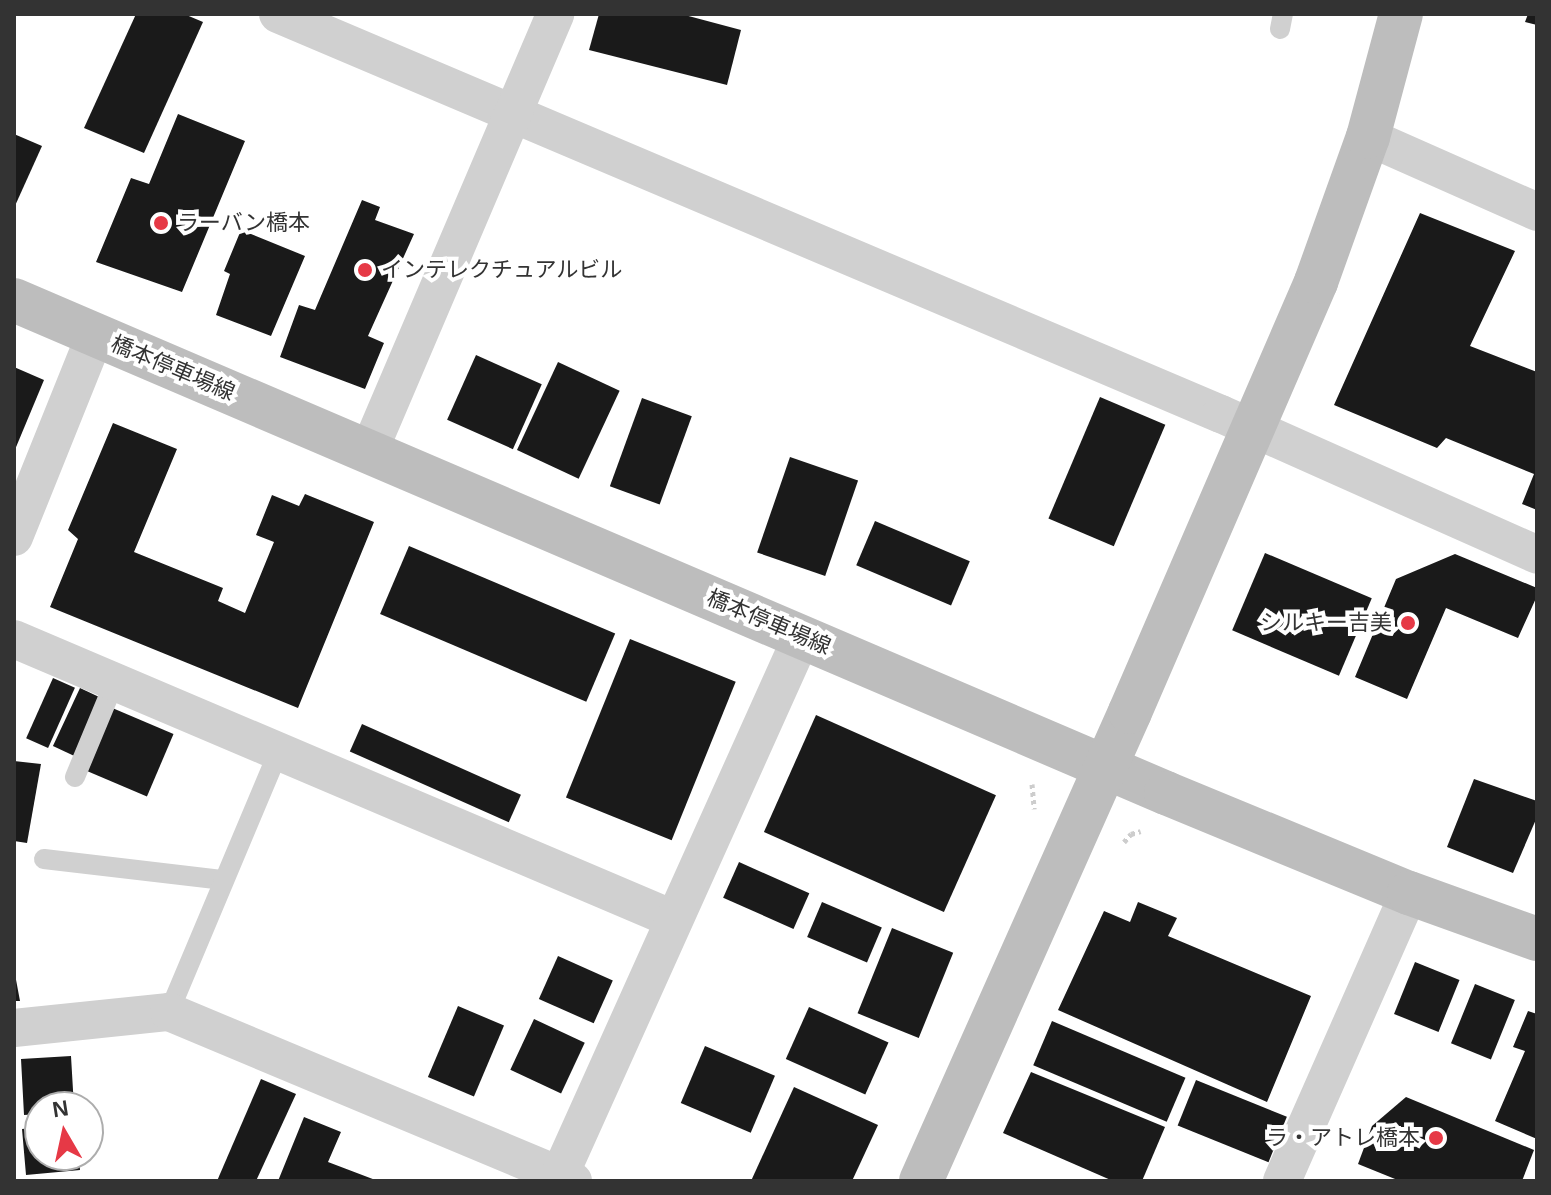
<!DOCTYPE html>
<html>
<head>
<meta charset="utf-8">
<style>
  body { margin:0 }
  #map { position:relative; width:1551px; height:1195px; overflow:hidden; background:#fff; font-family:Arial,"Noto Sans JP",sans-serif }
  div>[style] { position:absolute }
  .building>* { inset:0; background:#1a1a1a; transform-origin:0 0 }
  .path>* { height:5px; margin-top:-2.5px; transform-origin:0; background:repeating-linear-gradient(90deg,#cdcdcd 0 4px,transparent 0 8px) }
  .lane>* { height:20px; margin:-10px; padding:0 10px; transform-origin:10px; border-radius:10px; background:#d0d0d0 }
  .street>* { height:38px; margin:-19px; padding:0 19px; transform-origin:19px; border-radius:19px; background:#d0d0d0 }
  .secondary>* { height:44px; margin:-22px; padding:0 22px; transform-origin:22px; border-radius:22px; background:#bdbdbd }
  .dots>* { width:22px; height:22px; translate:-50% -50%; box-sizing:border-box; border:4px solid #fff; border-radius:50% }
  span { translate:-50% -50%; white-space:nowrap; text-align:center; line-height:1.15; -webkit-text-stroke:8px #fff; paint-order:stroke }
  .poi-label { font-size:22px; color:#333 }
  .left { translate:0 -50%; text-align:left }
  .right { translate:-100% -50%; text-align:right }
  .street-label { font-size:22px; color:#333 }
  .frame { position:absolute; inset:0; border:16px solid #333; pointer-events:none }
  .north { position:absolute; left:24px; top:1091px; width:80px; height:80px; box-sizing:border-box; background:#fff; border:2px solid #adadad; border-radius:50%; rotate:351deg; font-size:22px; font-weight:700; line-height:32px; text-align:center; color:#333 }
  .north::after { content:''; display:block; margin:auto; width:28px; height:36px; background:#e63946; clip-path:polygon(50% 0,100% 100%,50% 72%,0 100%) }
</style>
</head>
<body>
<div id="map">
  <div class="building">
    <div style="clip-path:polygon(136px 14px,184px 14px,203px 22px,144px 153px,84px 128px)"></div>
    <div style="clip-path:polygon(599px 14px,681px 14px,741px 30px,727px 85px,589px 50px)"></div>
    <div style="clip-path:polygon(1528px 14px,1537px 14px,1537px 25px,1525px 22px)"></div>
    <div style="clip-path:polygon(178px 114px,245px 141px,182px 292px,96px 262px,131px 178px,149px 184px)"></div>
    <div style="clip-path:polygon(14px 134px,42px 146px,14px 208px)"></div>
    <div style="clip-path:polygon(362px 200px,380px 207px,375px 220px,414px 234px,368px 336px,384px 343px,365px 389px,280px 357px,299px 305px,315px 310px)"></div>
    <div style="clip-path:polygon(1420px 213px,1515px 251px,1470px 346px,1537px 372px,1537px 510px,1522px 504px,1534px 474px,1446px 438px,1437px 448px,1334px 405px)"></div>
    <div style="clip-path:polygon(241px 230px,305px 256px,271px 336px,216px 315px,230px 274px,224px 271px)"></div>
    <div style="left:476px;top:355px;width:72px;height:71px;rotate:24deg"></div>
    <div style="left:558px;top:362px;width:68px;height:97px;rotate:25deg"></div>
    <div style="clip-path:polygon(14px 367px,44px 380px,14px 452px)"></div>
    <div style="left:1100px;top:397px;width:71px;height:132px;rotate:23deg"></div>
    <div style="left:642px;top:398px;width:53px;height:94px;rotate:20deg"></div>
    <div style="clip-path:polygon(113px 423px,177px 449px,134px 552px,223px 588px,218px 601px,245px 613px,274px 542px,256px 535px,272px 495px,299px 506px,305px 494px,374px 522px,298px 708px,50px 607px,78px 539px,68px 530px)"></div>
    <div style="left:790px;top:457px;width:72px;height:101px;rotate:19deg"></div>
    <div style="left:875px;top:521px;width:103px;height:48px;rotate:23deg"></div>
    <div style="left:409px;top:546px;width:224px;height:74px;rotate:23deg"></div>
    <div style="left:1265px;top:553px;width:116px;height:84px;rotate:23deg"></div>
    <div style="clip-path:polygon(1455px 554px,1537px 588px,1537px 596px,1518px 638px,1446px 608px,1407px 699px,1355px 677px,1396px 579px)"></div>
    <div style="left:630px;top:639px;width:114px;height:171px;rotate:22deg"></div>
    <div style="left:53px;top:678px;width:24px;height:66px;rotate:24deg"></div>
    <div style="left:80px;top:688px;width:23px;height:64px;rotate:25deg"></div>
    <div style="left:110px;top:707px;width:69px;height:68px;rotate:23deg"></div>
    <div style="left:816px;top:715px;width:197px;height:128px;rotate:24deg"></div>
    <div style="left:362px;top:724px;width:174px;height:30px;rotate:24deg"></div>
    <div style="clip-path:polygon(14px 761px,41px 764px,27px 843px,14px 841px)"></div>
    <div style="clip-path:polygon(1474px 779px,1537px 801px,1537px 817px,1513px 873px,1447px 847px)"></div>
    <div style="left:739px;top:862px;width:77px;height:39px;rotate:24deg"></div>
    <div style="left:822px;top:902px;width:65px;height:38px;rotate:23deg"></div>
    <div style="clip-path:polygon(1138px 902px,1177px 918px,1168px 936px,1311px 996px,1267px 1102px,1058px 1010px,1104px 911px,1130px 922px)"></div>
    <div style="left:892px;top:928px;width:66px;height:92px;rotate:22deg"></div>
    <div style="left:558px;top:956px;width:60px;height:47px;rotate:24deg"></div>
    <div style="left:1415px;top:962px;width:48px;height:56px;rotate:22deg"></div>
    <div style="clip-path:polygon(14px 969px,20px 1001px,14px 1001px)"></div>
    <div style="left:1475px;top:984px;width:43px;height:64px;rotate:22deg"></div>
    <div style="left:458px;top:1006px;width:50px;height:77px;rotate:23deg"></div>
    <div style="left:809px;top:1007px;width:87px;height:57px;rotate:24deg"></div>
    <div style="clip-path:polygon(1528px 1011px,1537px 1014px,1537px 1139px,1495px 1121px,1525px 1051px,1513px 1047px)"></div>
    <div style="left:534px;top:1019px;width:56px;height:56px;rotate:25deg"></div>
    <div style="left:1052px;top:1021px;width:145px;height:48px;rotate:23deg"></div>
    <div style="left:705px;top:1046px;width:76px;height:62px;rotate:23deg"></div>
    <div style="clip-path:polygon(71px 1056px,74px 1107px,40px 1107px,40px 1114px,24px 1115px,21px 1059px)"></div>
    <div style="clip-path:polygon(1031px 1072px,1165px 1127px,1142px 1181px,1113px 1181px,1003px 1133px)"></div>
    <div style="clip-path:polygon(261px 1079px,296px 1094px,256px 1181px,217px 1181px)"></div>
    <div style="left:1196px;top:1080px;width:98px;height:49px;rotate:22deg"></div>
    <div style="clip-path:polygon(794px 1087px,878px 1125px,852px 1181px,751px 1181px)"></div>
    <div style="clip-path:polygon(1406px 1097px,1534px 1150px,1522px 1181px,1400px 1181px,1358px 1164px,1372px 1126px)"></div>
    <div style="clip-path:polygon(304px 1117px,341px 1132px,328px 1162px,378px 1181px,278px 1181px)"></div>
    <div style="clip-path:polygon(40px 1127px,40px 1155px,79px 1155px,80px 1170px,26px 1175px,22px 1129px)"></div>
  </div>
  <div class="path">
    <div style="left:1032px;top:784px;width:25px;rotate:85deg"></div>
    <div style="left:1124px;top:842px;width:11px;rotate:-49deg"></div>
    <div style="left:1131px;top:834px;width:10px;rotate:-17deg"></div>
  </div>
  <div class="lane">
    <div style="left:1280px;top:29px;width:15px;rotate:-79deg"></div>
    <div style="left:75px;top:777px;width:104px;rotate:-67.4deg"></div>
    <div style="left:44px;top:859px;width:181px;rotate:6.7deg"></div>
    <div style="left:169px;top:1012px;width:284px;rotate:-67.2deg"></div>
  </div>
  <div class="street">
    <div style="left:278px;top:14px;width:1024px;rotate:22.99deg"></div>
    <div style="left:1221px;top:414px;width:346px;rotate:24deg"></div>
    <div style="left:1368px;top:137px;width:185px;rotate:23.9deg"></div>
    <div style="left:369px;top:451px;width:475px;rotate:-66.9deg"></div>
    <div style="left:14px;top:537px;width:218px;rotate:-68.1deg"></div>
    <div style="left:14px;top:639px;width:716px;rotate:23.02deg"></div>
    <div style="left:14px;top:1028px;width:156px;rotate:-5.9deg"></div>
    <div style="left:169px;top:1012px;width:438px;rotate:22.7deg"></div>
    <div style="left:557px;top:1181px;width:598px;rotate:-65.79deg"></div>
    <div style="left:1282px;top:1181px;width:315px;rotate:-66.2deg"></div>
  </div>
  <div class="secondary">
    <div style="left:14px;top:300px;width:1253px;rotate:23.17deg"></div>
    <div style="left:1166px;top:793px;width:263px;rotate:22.4deg"></div>
    <div style="left:1409px;top:893px;width:136px;rotate:19.8deg"></div>
    <div style="left:921px;top:1181px;width:513px;rotate:-65.98deg"></div>
    <div style="left:1130px;top:712px;width:469px;rotate:-66.6deg"></div>
    <div style="left:1316px;top:282px;width:154px;rotate:-70.3deg"></div>
    <div style="left:1368px;top:137px;width:127px;rotate:-75deg"></div>
  </div>
  <div class="dots">
    <div style="left:161px;top:223px;background:#e63946"></div>
    <div style="left:365px;top:270px;background:#e63946"></div>
    <div style="left:1408px;top:623px;background:#e63946"></div>
    <div style="left:1436px;top:1138px;background:#e63946"></div>
  </div>
  <div class="poi-label">
    <span class="left" style="left:177px;top:223px">ラーバン橋本</span>
    <span class="left" style="left:381px;top:270px">インテレクチュアルビル</span>
    <span class="right" style="left:1392px;top:623px">シルキー吉美</span>
    <span class="right" style="left:1420px;top:1138px">ラ・アトレ橋本</span>
  </div>
  <div class="street-label">
    <span style="left:173px;top:368px;rotate:23deg">橋本停車場線</span>
    <span style="left:769px;top:622px;rotate:23deg">橋本停車場線</span>
  </div>
  <div class="frame"></div>
  <div class="north">N</div>
</div>
</body>
</html>
